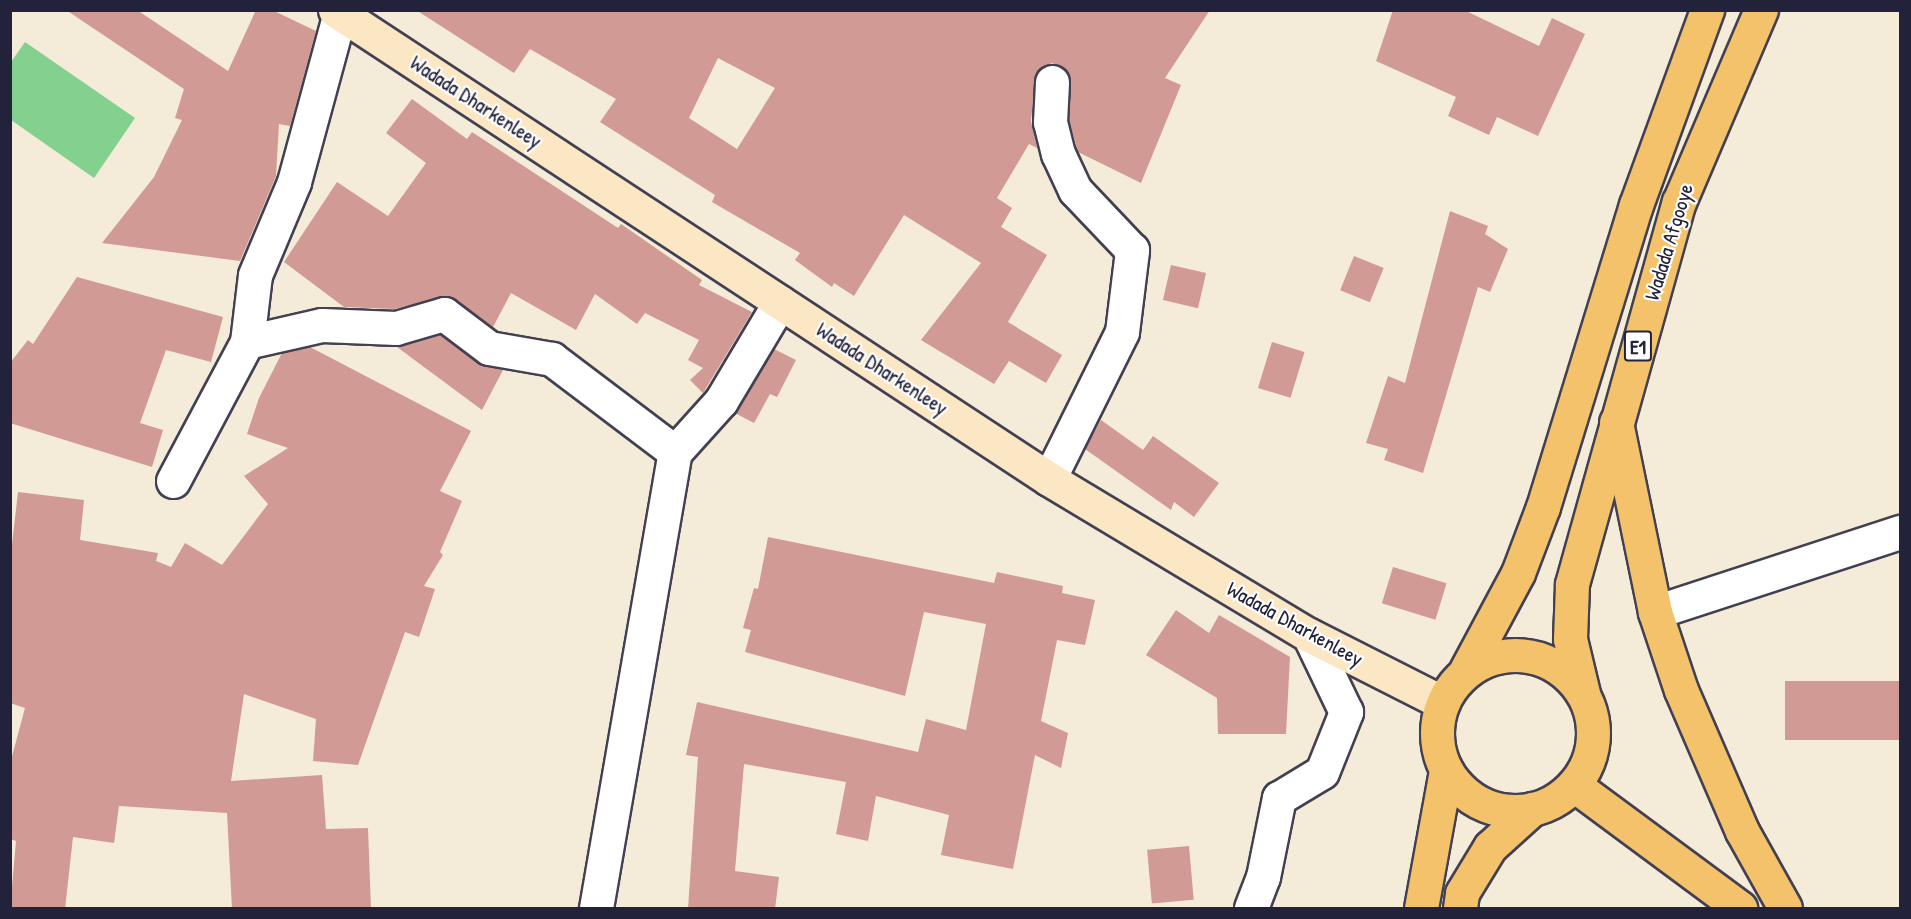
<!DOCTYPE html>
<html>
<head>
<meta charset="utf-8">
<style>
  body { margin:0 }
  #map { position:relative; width:1911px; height:919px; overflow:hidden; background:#f4ecd8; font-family:"Patrick Hand",sans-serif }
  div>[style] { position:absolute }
  .green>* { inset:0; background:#83d08f }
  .building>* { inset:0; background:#d29a94; transform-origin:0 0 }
  .roads { filter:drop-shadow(2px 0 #424053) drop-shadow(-2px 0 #424053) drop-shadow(0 2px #424053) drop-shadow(0 -2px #424053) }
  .street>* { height:33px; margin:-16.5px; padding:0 16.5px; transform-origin:16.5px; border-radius:16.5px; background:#fff }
  .secondary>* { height:33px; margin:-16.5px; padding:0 16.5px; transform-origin:16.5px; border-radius:16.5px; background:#fbe7c3 }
  .primary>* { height:33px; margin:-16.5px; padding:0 16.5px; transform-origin:16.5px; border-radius:16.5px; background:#f4c26a }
  .highway>* { height:33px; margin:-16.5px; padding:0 16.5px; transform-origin:16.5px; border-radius:16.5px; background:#f4c26a }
  .highway>.ring { margin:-16.5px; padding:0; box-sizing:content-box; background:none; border:33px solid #f4c26a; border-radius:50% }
  span { translate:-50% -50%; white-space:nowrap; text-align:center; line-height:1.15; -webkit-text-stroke:4.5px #fff; paint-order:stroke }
  .shield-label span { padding:2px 4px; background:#fff; border:2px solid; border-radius:4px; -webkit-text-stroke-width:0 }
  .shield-label { font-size:20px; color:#22223b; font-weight:700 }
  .street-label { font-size:21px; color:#22223b }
  .frame { position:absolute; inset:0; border:12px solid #22223b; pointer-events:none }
</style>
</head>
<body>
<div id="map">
  <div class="green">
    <div style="clip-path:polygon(25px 42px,135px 118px,94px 178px,11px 120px,11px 62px)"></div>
  </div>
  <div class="building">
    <div style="clip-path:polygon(66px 10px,137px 10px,228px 71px,256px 10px,272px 10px,316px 31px,290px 126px,279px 124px,276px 176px,240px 261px,102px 243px,154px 177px,182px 120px,175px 118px,184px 89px)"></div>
    <div style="clip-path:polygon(evenodd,416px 10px,1210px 10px,1165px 78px,1181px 85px,1141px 183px,1078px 152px,1069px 120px,1068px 73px,1052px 63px,1036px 72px,1031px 121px,1037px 148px,1029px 144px,997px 198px,1012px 208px,1001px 227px,1047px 255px,1008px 322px,1062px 355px,1046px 383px,1009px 361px,994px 384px,921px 340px,981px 263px,904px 215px,854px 296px,834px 283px,832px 287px,795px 260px,800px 253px,712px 202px,715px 195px,600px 122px,616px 99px,530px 49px,514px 73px,416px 10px,718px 58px,775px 88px,737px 149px,689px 118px,718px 58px)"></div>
    <div style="clip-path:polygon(1393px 10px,1464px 10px,1539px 46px,1552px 18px,1585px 34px,1538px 136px,1497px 117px,1489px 135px,1448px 116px,1456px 97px,1376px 61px)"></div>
    <div style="clip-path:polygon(412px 99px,467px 139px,472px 132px,618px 228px,621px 224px,702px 280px,699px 285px,752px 312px,703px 393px,690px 380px,703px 368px,688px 360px,699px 340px,645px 313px,637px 324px,595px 294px,576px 330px,511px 293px,493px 327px,447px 296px,394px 309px,344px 307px,284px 262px,337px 182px,388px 216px,426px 163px,386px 133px)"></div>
    <div style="clip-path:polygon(1450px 211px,1488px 226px,1485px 234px,1508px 249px,1490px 292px,1478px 287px,1423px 473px,1384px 460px,1388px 449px,1366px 443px,1388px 376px,1405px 383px)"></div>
    <div style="left:1354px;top:256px;width:32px;height:37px;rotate:22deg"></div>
    <div style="left:1171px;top:265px;width:36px;height:36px;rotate:13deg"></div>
    <div style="clip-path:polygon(77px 277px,223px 317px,211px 362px,166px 350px,140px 423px,163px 430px,152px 467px,10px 423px,10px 363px,28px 340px,33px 344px)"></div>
    <div style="clip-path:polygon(440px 335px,478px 363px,503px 370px,482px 410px,397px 347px)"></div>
    <div style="left:1272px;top:342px;width:34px;height:48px;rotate:17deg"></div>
    <div style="clip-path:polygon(310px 347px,471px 431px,440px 491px,462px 501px,440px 552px,443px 555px,424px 586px,435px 589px,419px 637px,405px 632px,358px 765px,313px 761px,316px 719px,244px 694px,231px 781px,322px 775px,326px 829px,368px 828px,371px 909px,232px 909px,227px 813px,119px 806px,114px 843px,73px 837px,65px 909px,10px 909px,16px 841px,10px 839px,10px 764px,25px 708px,10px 703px,10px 562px,18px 492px,84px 500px,80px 540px,158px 553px,156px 561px,171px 567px,185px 543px,222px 565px,268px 504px,244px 476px,288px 448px,247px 434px,259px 398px,282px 353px)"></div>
    <div style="clip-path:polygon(774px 349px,796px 360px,777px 397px,770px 394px,754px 423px,735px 413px)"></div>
    <div style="clip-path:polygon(1101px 420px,1143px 450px,1153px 436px,1219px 483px,1194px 517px,1174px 502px,1171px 510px,1085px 449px)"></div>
    <div style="clip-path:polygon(768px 537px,994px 583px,997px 572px,1063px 586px,1062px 593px,1095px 600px,1085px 645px,1057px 640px,1041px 721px,1068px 733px,1061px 768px,1035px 755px,1013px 869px,941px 855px,949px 815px,876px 796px,868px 841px,836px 834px,846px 782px,744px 764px,735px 871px,779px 877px,775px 909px,688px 909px,698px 757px,686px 755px,697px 702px,918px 752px,926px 719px,966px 730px,986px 624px,924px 612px,905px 696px,745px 652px,751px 630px,743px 628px,754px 588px,758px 589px)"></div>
    <div style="left:1393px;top:567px;width:56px;height:38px;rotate:17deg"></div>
    <div style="clip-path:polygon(1176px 610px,1209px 633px,1219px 615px,1290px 657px,1286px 734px,1218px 734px,1217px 698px,1146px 655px)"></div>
    <div style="left:1900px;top:681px;width:59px;height:115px;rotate:90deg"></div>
    <div style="left:1189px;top:846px;width:54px;height:42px;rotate:85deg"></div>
  </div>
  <div class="roads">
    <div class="street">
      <div style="left:247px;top:342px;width:77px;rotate:-12.8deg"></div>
      <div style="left:322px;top:325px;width:74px;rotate:2.3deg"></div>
      <div style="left:396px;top:328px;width:50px;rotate:-16.3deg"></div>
      <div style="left:444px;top:314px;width:56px;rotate:37.1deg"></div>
      <div style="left:489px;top:348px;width:64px;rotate:9.9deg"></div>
      <div style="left:552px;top:359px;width:154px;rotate:37.1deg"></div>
      <div style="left:1049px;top:479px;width:164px;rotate:-63.6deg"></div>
      <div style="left:1122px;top:332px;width:83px;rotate:-83deg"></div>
      <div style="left:1132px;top:250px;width:83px;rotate:-133.5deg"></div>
      <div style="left:1075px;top:190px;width:40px;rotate:-115deg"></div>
      <div style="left:1058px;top:154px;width:33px;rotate:-104deg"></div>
      <div style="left:1050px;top:122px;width:40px;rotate:-87.1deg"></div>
      <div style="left:173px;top:481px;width:157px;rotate:-62deg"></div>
      <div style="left:247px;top:342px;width:67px;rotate:-83.2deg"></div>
      <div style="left:255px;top:275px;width:101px;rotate:-67.2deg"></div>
      <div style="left:294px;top:182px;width:175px;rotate:-74.8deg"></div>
      <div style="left:1655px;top:612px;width:258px;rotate:-18.1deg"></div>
      <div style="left:596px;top:908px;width:463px;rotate:-80.2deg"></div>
      <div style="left:675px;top:452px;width:69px;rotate:-48deg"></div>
      <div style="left:721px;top:401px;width:115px;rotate:-59.2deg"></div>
      <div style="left:1251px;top:908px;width:33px;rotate:-69deg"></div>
      <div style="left:1263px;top:877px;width:81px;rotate:-78.6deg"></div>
      <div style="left:1279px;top:798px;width:50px;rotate:-31.2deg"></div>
      <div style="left:1322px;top:772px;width:65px;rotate:-68.2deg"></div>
      <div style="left:1346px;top:712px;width:85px;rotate:-115.7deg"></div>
    </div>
    <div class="secondary">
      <div style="left:335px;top:10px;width:854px;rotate:33.3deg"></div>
      <div style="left:1049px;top:479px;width:303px;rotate:31deg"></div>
      <div style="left:1309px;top:635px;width:150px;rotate:26.9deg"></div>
    </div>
    <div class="primary">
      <div style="left:1616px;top:422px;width:194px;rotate:78.4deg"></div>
      <div style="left:1655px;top:612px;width:82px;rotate:71.6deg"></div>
      <div style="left:1681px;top:690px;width:154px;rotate:66.6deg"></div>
      <div style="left:1742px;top:831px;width:88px;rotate:60.8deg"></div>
      <div style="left:1574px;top:785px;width:207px;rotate:36.5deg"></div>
    </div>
    <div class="highway">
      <div class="ring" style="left:1437px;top:655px;width:123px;height:123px"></div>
      <div style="left:1466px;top:670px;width:110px;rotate:-61.8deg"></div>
      <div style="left:1518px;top:573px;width:71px;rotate:-69.3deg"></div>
      <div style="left:1543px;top:507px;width:316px;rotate:-72.9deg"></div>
      <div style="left:1636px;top:205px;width:208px;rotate:-70deg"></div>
      <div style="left:1583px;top:693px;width:56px;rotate:-103.5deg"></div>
      <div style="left:1570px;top:639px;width:55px;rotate:-87.9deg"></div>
      <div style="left:1572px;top:584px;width:397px;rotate:-74.4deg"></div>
      <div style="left:1679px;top:202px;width:209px;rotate:-66.9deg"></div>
      <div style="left:1421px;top:908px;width:140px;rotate:-79.7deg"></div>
      <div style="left:1460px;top:908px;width:15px;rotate:-82deg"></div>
      <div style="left:1462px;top:893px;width:54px;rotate:-58.7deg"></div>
      <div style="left:1490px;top:847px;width:57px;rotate:-42.1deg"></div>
    </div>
  </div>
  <div class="shield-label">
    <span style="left:1638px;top:346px">E1</span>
  </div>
  <div class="street-label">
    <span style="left:476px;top:102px;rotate:33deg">Wadada Dharkenleey</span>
    <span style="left:1669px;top:242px;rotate:-73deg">Wadada Afgooye</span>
    <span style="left:882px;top:369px;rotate:33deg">Wadada Dharkenleey</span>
    <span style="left:1295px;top:624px;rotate:29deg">Wadada Dharkenleey</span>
  </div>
  <div class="frame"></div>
</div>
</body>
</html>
